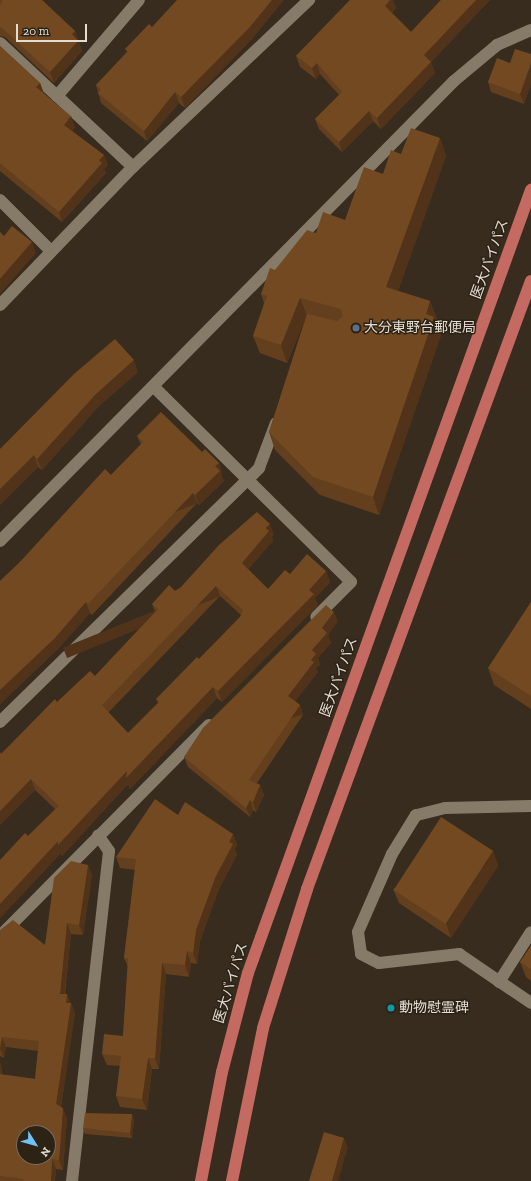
<!DOCTYPE html>
<html>
<head>
<meta charset="utf-8">
<style>
  body { margin:0 }
  #map { position:relative; width:531px; height:1181px; overflow:hidden; background:#372c1e; font-family:"Zilla Slab","Noto Sans JP",serif }
  div>[style] { position:absolute }
  .minor>* { height:12px; margin:-6px; padding:0 6px; transform-origin:6px; border-radius:6px; background:#867a69 }
  .major>* { height:12px; margin:-6px; padding:0 6px; transform-origin:6px; border-radius:6px; background:#c46a61 }
  .wall>* { inset:0; background:#633f1d }
  .shaded-wall>* { inset:0; background:#503318; transform-origin:0 0 }
  .building>* { inset:0; background:#734922; transform-origin:0 0 }
  .dots>* { width:11px; height:11px; translate:-50% -50%; box-sizing:border-box; border:2px solid #2d2315; border-radius:50% }
  span { translate:-50% -50%; white-space:nowrap; text-align:center; line-height:1.15; -webkit-text-stroke:3px #2d2315; paint-order:stroke }
  .street-label { font-size:14px; color:#e3dcd3 }
  .poi-label { font-size:14px; color:#e3dcd3 }
  .left { translate:0 -50%; text-align:left }
  .north { position:absolute; left:16px; top:1125px; width:40px; height:40px; box-sizing:border-box; background:#2d2315; border:1px solid #766d61; border-radius:50%; rotate:127deg; font-size:11px; font-weight:700; line-height:16px; text-align:center; color:#e3dcd3 }
  .north::after { content:''; display:block; margin:auto; width:14px; height:18px; background:#72c1f5; clip-path:polygon(50% 0,100% 100%,50% 72%,0 100%) }
  .scale { position:absolute; left:16px; top:24px; width:71px; height:18px; box-sizing:border-box; border:2px solid #e3dcd3; border-top:0; padding-left:5px; font-size:12px; line-height:14px; white-space:nowrap; color:#e3dcd3; -webkit-text-stroke:3px #2d2315; paint-order:stroke }
</style>
</head>
<body>
<div id="map">
  <div class="minor">
    <div style="left:0;top:43px;width:78px;rotate:42.9deg"></div>
    <div style="left:133px;top:167px;width:104px;rotate:-136.9deg"></div>
    <div style="left:57px;top:96px;width:126px;rotate:-49.5deg"></div>
    <div style="left:0;top:200px;width:71px;rotate:45deg"></div>
    <div style="left:0;top:305px;width:192px;rotate:-46.1deg"></div>
    <div style="left:133px;top:167px;width:243px;rotate:-43.5deg"></div>
    <div style="left:154px;top:387px;width:277px;rotate:44.7deg"></div>
    <div style="left:351px;top:582px;width:49px;rotate:135deg"></div>
    <div style="left:0;top:541px;width:646px;rotate:-45.38deg"></div>
    <div style="left:454px;top:81px;width:56px;rotate:-39.9deg"></div>
    <div style="left:497px;top:45px;width:37px;rotate:-24deg"></div>
    <div style="left:0;top:722px;width:363px;rotate:-44.4deg"></div>
    <div style="left:259px;top:468px;width:48px;rotate:-69.3deg"></div>
    <div style="left:531px;top:806px;width:86px;rotate:178.7deg"></div>
    <div style="left:445px;top:808px;width:30px;rotate:166deg"></div>
    <div style="left:416px;top:815px;width:46px;rotate:121.6deg"></div>
    <div style="left:392px;top:854px;width:85px;rotate:113.6deg"></div>
    <div style="left:358px;top:932px;width:22px;rotate:82deg"></div>
    <div style="left:361px;top:954px;width:20px;rotate:27deg"></div>
    <div style="left:379px;top:963px;width:81px;rotate:-6.4deg"></div>
    <div style="left:459px;top:954px;width:87px;rotate:34.2deg"></div>
    <div style="left:0;top:936px;width:297px;rotate:-45.3deg"></div>
    <div style="left:499px;top:982px;width:59px;rotate:-57.4deg"></div>
    <div style="left:72px;top:1181px;width:332px;rotate:-83.6deg"></div>
    <div style="left:109px;top:851px;width:19px;rotate:-125deg"></div>
  </div>
  <div class="major">
    <div style="left:201px;top:1181px;width:111px;rotate:-79.1deg"></div>
    <div style="left:222px;top:1072px;width:102px;rotate:-75.3deg"></div>
    <div style="left:248px;top:973px;width:833px;rotate:-70.13deg"></div>
    <div style="left:232px;top:1181px;width:156px;rotate:-78.5deg"></div>
    <div style="left:263px;top:1028px;width:146px;rotate:-72.4deg"></div>
    <div style="left:307px;top:889px;width:648px;rotate:-69.78deg"></div>
  </div>
  <div class="wall">
    <div style="clip-path:polygon(0 0,42px 0,75px 31px,82px 51px,54px 83px,5px 37px,0 36px)"></div>
    <div style="clip-path:polygon(350px 0,393px 0,396px 8px,392px 13px,411px 32px,441px 0,490px 0,431px 62px,435px 73px,381px 129px,373px 121px,342px 152px,319px 129px,315px 119px,339px 95px,320px 74px,316px 79px,300px 67px,296px 56px)"></div>
    <div style="clip-path:polygon(152px 27px,253px 38px,185px 108px,179px 103px,147px 141px,101px 103px,96px 85px,127px 52px,125px 49px)"></div>
    <div style="clip-path:polygon(0 46px,40px 83px,44px 94px,75px 127px,72px 131px,104px 155px,108px 165px,104px 169px,106px 173px,62px 222px,0 171px)"></div>
    <div style="clip-path:polygon(531px 54px,531px 84px,524px 104px,491px 92px,488px 82px,510px 63px)"></div>
    <div style="clip-path:polygon(440px 138px,446px 156px,398px 291px,430px 301px,437px 319px,436px 321px,441px 335px,379px 515px,320px 495px,275px 450px,269px 432px,306px 317px,287px 363px,260px 353px,253px 336px,264px 303px,261px 294px,275px 270px,316px 233px,345px 220px,383px 174px,401px 154px)"></div>
    <div style="clip-path:polygon(138px 372px,99px 406px,42px 470px,38px 467px,0 505px,0 449px)"></div>
    <div style="clip-path:polygon(137px 436px,202px 452px,219px 463px,222px 474px,221px 475px,224px 481px,199px 505px,197px 503px,92px 615px,90px 613px,59px 648px,0 704px,0 581px,111px 475px,141px 445px)"></div>
    <div style="clip-path:polygon(evenodd,274px 534px,272px 537px,273px 541px,248px 569px,268px 589px,290px 574px,326px 571px,330px 582px,315px 598px,318px 605px,222px 702px,217px 698px,130px 789px,128px 784px,62px 856px,61px 853px,0 918px,28px 836px,55px 809px,35px 790px,0 825px,0 752px,1px 754px,57px 702px,95px 676px,155px 612px,152px 604px,175px 591px,274px 534px,220px 596px,241px 615px,240px 617px,199px 659px,156px 699px,158px 703px,128px 733px,108px 713px,220px 596px)"></div>
    <div style="clip-path:polygon(531px 602px,531px 709px,494px 685px,488px 668px)"></div>
    <div style="clip-path:polygon(338px 621px,328px 635px,331px 643px,318px 658px,320px 664px,316px 668px,318px 672px,295px 701px,300px 705px,303px 715px,257px 783px,260px 785px,264px 795px,256px 812px,253px 810px,250px 817px,188px 767px,184px 757px)"></div>
    <div style="clip-path:polygon(178px 815px,233px 834px,237px 845px,235px 849px,237px 855px,219px 889px,200px 941px,197px 964px,191px 963px,189px 977px,166px 974px,159px 1069px,152px 1069px,147px 1110px,120px 1107px,116px 1096px,120px 1066px,107px 1065px,102px 1054px,123px 1036px,128px 967px,124px 958px,135px 870px,120px 868px,116px 857px)"></div>
    <div style="clip-path:polygon(493px 851px,498px 866px,451px 938px,399px 903px,393px 889px)"></div>
    <div style="clip-path:polygon(88px 865px,92px 875px,83px 935px,71px 934px,65px 994px,67px 994px,70px 1003px,71px 1003px,75px 1013px,61px 1107px,67px 1118px,63px 1170px,56px 1169px,55px 1181px,0 1181px,0 1062px,2px 1069px,2px 1075px,35px 1079px,38px 1051px,6px 1047px,4px 1058px,0 1056px,0 930px,45px 945px)"></div>
    <div style="clip-path:polygon(531px 946px,531px 981px,526px 977px,520px 962px)"></div>
    <div style="clip-path:polygon(132px 1114px,134px 1120px,132px 1138px,85px 1134px,83px 1128px)"></div>
  </div>
  <div class="shaded-wall">
    <div style="clip-path:polygon(272px 0,284px 0,253px 38px,185px 108px,181px 97px)"></div>
    <div style="clip-path:polygon(390px 0,393px 0,396px 8px,389px 16px,385px 6px)"></div>
    <div style="clip-path:polygon(476px 0,490px 0,431px 62px,435px 73px,381px 129px,377px 118px,424px 55px)"></div>
    <div style="clip-path:polygon(75px 31px,82px 51px,54px 83px,50px 72px,72px 34px)"></div>
    <div style="clip-path:polygon(317px 63px,320px 74px,316px 79px,312px 68px)"></div>
    <div style="clip-path:polygon(531px 63px,531px 84px,524px 104px,520px 94px)"></div>
    <div style="clip-path:polygon(40px 83px,44px 94px,36px 87px)"></div>
    <div style="clip-path:polygon(175px 92px,179px 103px,147px 141px,144px 131px)"></div>
    <div style="clip-path:polygon(369px 111px,373px 121px,342px 152px,339px 142px)"></div>
    <div style="clip-path:polygon(71px 116px,75px 127px,68px 135px,64px 125px)"></div>
    <div style="clip-path:polygon(440px 138px,446px 156px,393px 305px,386px 287px)"></div>
    <div style="clip-path:polygon(104px 155px,108px 165px,104px 169px,106px 173px,62px 222px,59px 212px,99px 160px)"></div>
    <div style="clip-path:polygon(32px 242px,36px 253px,0 294px,0 279px)"></div>
    <div style="clip-path:polygon(300px 298px,307px 316px,287px 363px,281px 345px)"></div>
    <div style="clip-path:polygon(430px 301px,437px 319px,436px 321px,441px 335px,379px 515px,373px 497px,426px 314px)"></div>
    <div style="clip-path:polygon(134px 360px,138px 372px,99px 406px,42px 470px,37px 459px,95px 395px)"></div>
    <div style="clip-path:polygon(34px 455px,38px 467px,0 505px,0 489px)"></div>
    <div style="clip-path:polygon(219px 463px,222px 474px,221px 475px,224px 481px,199px 505px,195px 495px,215px 466px)"></div>
    <div style="left:193px;top:493px;width:11px;height:153px;rotate:68deg"></div>
    <div style="clip-path:polygon(270px 524px,274px 534px,272px 537px,273px 541px,245px 573px,242px 563px)"></div>
    <div style="clip-path:polygon(326px 571px,330px 582px,315px 598px,318px 605px,222px 702px,218px 691px)"></div>
    <div style="left:216px;top:586px;width:11px;height:165px;rotate:68deg"></div>
    <div style="clip-path:polygon(86px 602px,90px 613px,59px 648px,0 704px,0 690px)"></div>
    <div style="clip-path:polygon(334px 612px,338px 621px,328px 635px,331px 643px,318px 658px,320px 664px,316px 668px,318px 672px,291px 706px,288px 696px,311px 660px,312px 650px,322px 628px)"></div>
    <div style="clip-path:polygon(213px 687px,217px 698px,130px 789px,128px 784px,62px 856px,61px 853px,0 918px,0 904px,58px 841px,127px 771px)"></div>
    <div style="left:300px;top:705px;width:10px;height:91px;rotate:73deg"></div>
    <div style="clip-path:polygon(31px 779px,35px 790px,0 825px,0 811px)"></div>
    <div style="clip-path:polygon(260px 785px,264px 795px,256px 812px,253px 802px)"></div>
    <div style="clip-path:polygon(250px 800px,253px 810px,250px 817px,246px 808px)"></div>
    <div style="clip-path:polygon(233px 834px,237px 845px,235px 849px,237px 855px,219px 889px,200px 941px,197px 964px,193px 953px,196px 930px,215px 878px)"></div>
    <div style="clip-path:polygon(493px 851px,498px 866px,451px 938px,446px 923px)"></div>
    <div style="clip-path:polygon(88px 865px,92px 875px,83px 935px,79px 925px)"></div>
    <div style="clip-path:polygon(67px 923px,71px 934px,63px 1004px,60px 994px)"></div>
    <div style="clip-path:polygon(187px 951px,191px 963px,189px 977px,185px 965px)"></div>
    <div style="clip-path:polygon(162px 963px,166px 974px,159px 1069px,155px 1058px)"></div>
    <div style="clip-path:polygon(67px 994px,70px 1005px,66px 1003px)"></div>
    <div style="clip-path:polygon(71px 1003px,75px 1013px,60px 1114px,56px 1104px)"></div>
    <div style="clip-path:polygon(2px 1037px,6px 1047px,4px 1058px,0 1048px)"></div>
    <div style="clip-path:polygon(148px 1058px,152px 1069px,147px 1110px,142px 1099px)"></div>
    <div style="clip-path:polygon(0 1062px,2px 1069px,0 1084px)"></div>
    <div style="clip-path:polygon(63px 1108px,67px 1118px,63px 1170px,59px 1160px)"></div>
    <div style="clip-path:polygon(132px 1114px,134px 1120px,132px 1138px,130px 1133px)"></div>
    <div style="clip-path:polygon(344px 1138px,348px 1147px,338px 1181px,332px 1181px)"></div>
    <div style="clip-path:polygon(52px 1159px,56px 1169px,55px 1181px,51px 1181px)"></div>
  </div>
  <div class="building">
    <div style="clip-path:polygon(2px 0,42px 0,75px 31px,72px 34px,78px 41px,50px 72px,1px 27px,0 27px,0 5px,3px 1px)"></div>
    <div style="clip-path:polygon(177px 0,272px 0,249px 28px,181px 97px,175px 92px,144px 131px,98px 93px,101px 89px,96px 85px,128px 51px,125px 49px,149px 24px,152px 27px)"></div>
    <div style="clip-path:polygon(350px 0,390px 0,385px 6px,411px 32px,441px 0,476px 0,424px 55px,431px 62px,377px 118px,369px 111px,339px 142px,315px 119px,342px 92px,317px 63px,312px 68px,296px 56px)"></div>
    <div style="clip-path:polygon(0 46px,40px 83px,36px 87px,71px 116px,64px 125px,104px 155px,99px 160px,102px 163px,59px 212px,0 163px)"></div>
    <div style="clip-path:polygon(515px 49px,531px 54px,531px 63px,520px 94px,488px 82px,497px 58px,510px 63px)"></div>
    <div style="clip-path:polygon(411px 128px,440px 138px,386px 287px,430px 301px,426px 314px,434px 317px,373px 497px,313px 477px,269px 432px,307px 314px,337px 321px,343px 316px,341px 309px,300px 298px,281px 345px,253px 336px,267px 296px,261px 294px,270px 268px,275px 270px,307px 230px,316px 233px,323px 212px,345px 220px,364px 167px,383px 174px,391px 150px,401px 154px)"></div>
    <div style="clip-path:polygon(12px 226px,32px 242px,0 279px,0 232px,4px 236px)"></div>
    <div style="clip-path:polygon(115px 339px,134px 360px,95px 395px,37px 459px,34px 455px,0 489px,0 449px,74px 374px)"></div>
    <div style="clip-path:polygon(161px 412px,202px 452px,205px 449px,219px 463px,215px 466px,220px 471px,195px 495px,193px 493px,88px 604px,86px 602px,55px 638px,0 690px,0 581px,19px 563px,105px 469px,111px 475px,143px 442px,137px 436px)"></div>
    <div style="clip-path:polygon(evenodd,257px 512px,270px 524px,266px 528px,269px 531px,242px 563px,268px 589px,285px 570px,290px 574px,307px 554px,326px 571px,309px 590px,314px 594px,218px 691px,213px 687px,126px 778px,127px 771px,58px 845px,58px 841px,0 904px,0 860px,25px 833px,28px 836px,59px 806px,31px 779px,0 811px,0 752px,1px 754px,55px 699px,57px 702px,90px 671px,95px 676px,158px 609px,152px 604px,169px 585px,175px 591px,181px 587px,219px 545px,257px 512px,216px 586px,243px 610px,240px 617px,199px 659px,197px 657px,156px 699px,159px 702px,128px 733px,102px 705px,216px 586px)"></div>
    <div style="clip-path:polygon(531px 602px,531px 696px,488px 668px)"></div>
    <div style="clip-path:polygon(326px 605px,334px 612px,322px 628px,327px 633px,312px 650px,316px 654px,311px 660px,314px 662px,288px 696px,300px 705px,249px 780px,260px 785px,253px 802px,250px 800px,246px 808px,184px 757px,203px 728px)"></div>
    <div style="clip-path:polygon(155px 799px,178px 815px,185px 802px,233px 834px,229px 842px,233px 844px,215px 878px,196px 930px,193px 953px,187px 951px,185px 965px,162px 963px,155px 1058px,148px 1058px,142px 1099px,116px 1096px,121px 1056px,102px 1054px,104px 1034px,123px 1036px,128px 958px,124px 958px,136px 859px,116px 857px)"></div>
    <div style="left:441px;top:817px;width:62px;height:87px;rotate:33deg"></div>
    <div style="clip-path:polygon(evenodd,71px 861px,88px 865px,79px 925px,67px 923px,60px 994px,67px 994px,66px 1003px,71px 1003px,56px 1104px,63px 1108px,59px 1160px,52px 1159px,51px 1181px,23px 1181px,24px 1179px,0 1176px,0 1074px,35px 1079px,39px 1041px,2px 1037px,0 1048px,0 930px,13px 920px,45px 945px,54px 878px,71px 861px,24px 1133px,48px 1133px,48px 1157px,24px 1157px,24px 1133px)"></div>
    <div style="clip-path:polygon(531px 946px,531px 969px,520px 962px)"></div>
    <div style="clip-path:polygon(85px 1113px,132px 1114px,130px 1133px,83px 1128px)"></div>
    <div style="clip-path:polygon(324px 1132px,344px 1138px,332px 1181px,309px 1181px)"></div>
  </div>
  <div class="dots">
    <div style="left:356px;top:328px;background:#5c6f8a"></div>
    <div style="left:391px;top:1008px;background:#0f9aa8"></div>
  </div>
  <div class="street-label">
    <span style="left:490px;top:259px;rotate:-70deg">医大バイパス</span>
    <span style="left:339px;top:677px;rotate:-70deg">医大バイパス</span>
    <span style="left:231px;top:983px;rotate:-73deg">医大バイパス</span>
  </div>
  <div class="poi-label">
    <span class="left" style="left:364px;top:328px">大分東野台郵便局</span>
    <span class="left" style="left:399px;top:1008px">動物慰霊碑</span>
  </div>
  <div class="north">N</div>
  <div class="scale">20 m</div>
</div>
</body>
</html>
